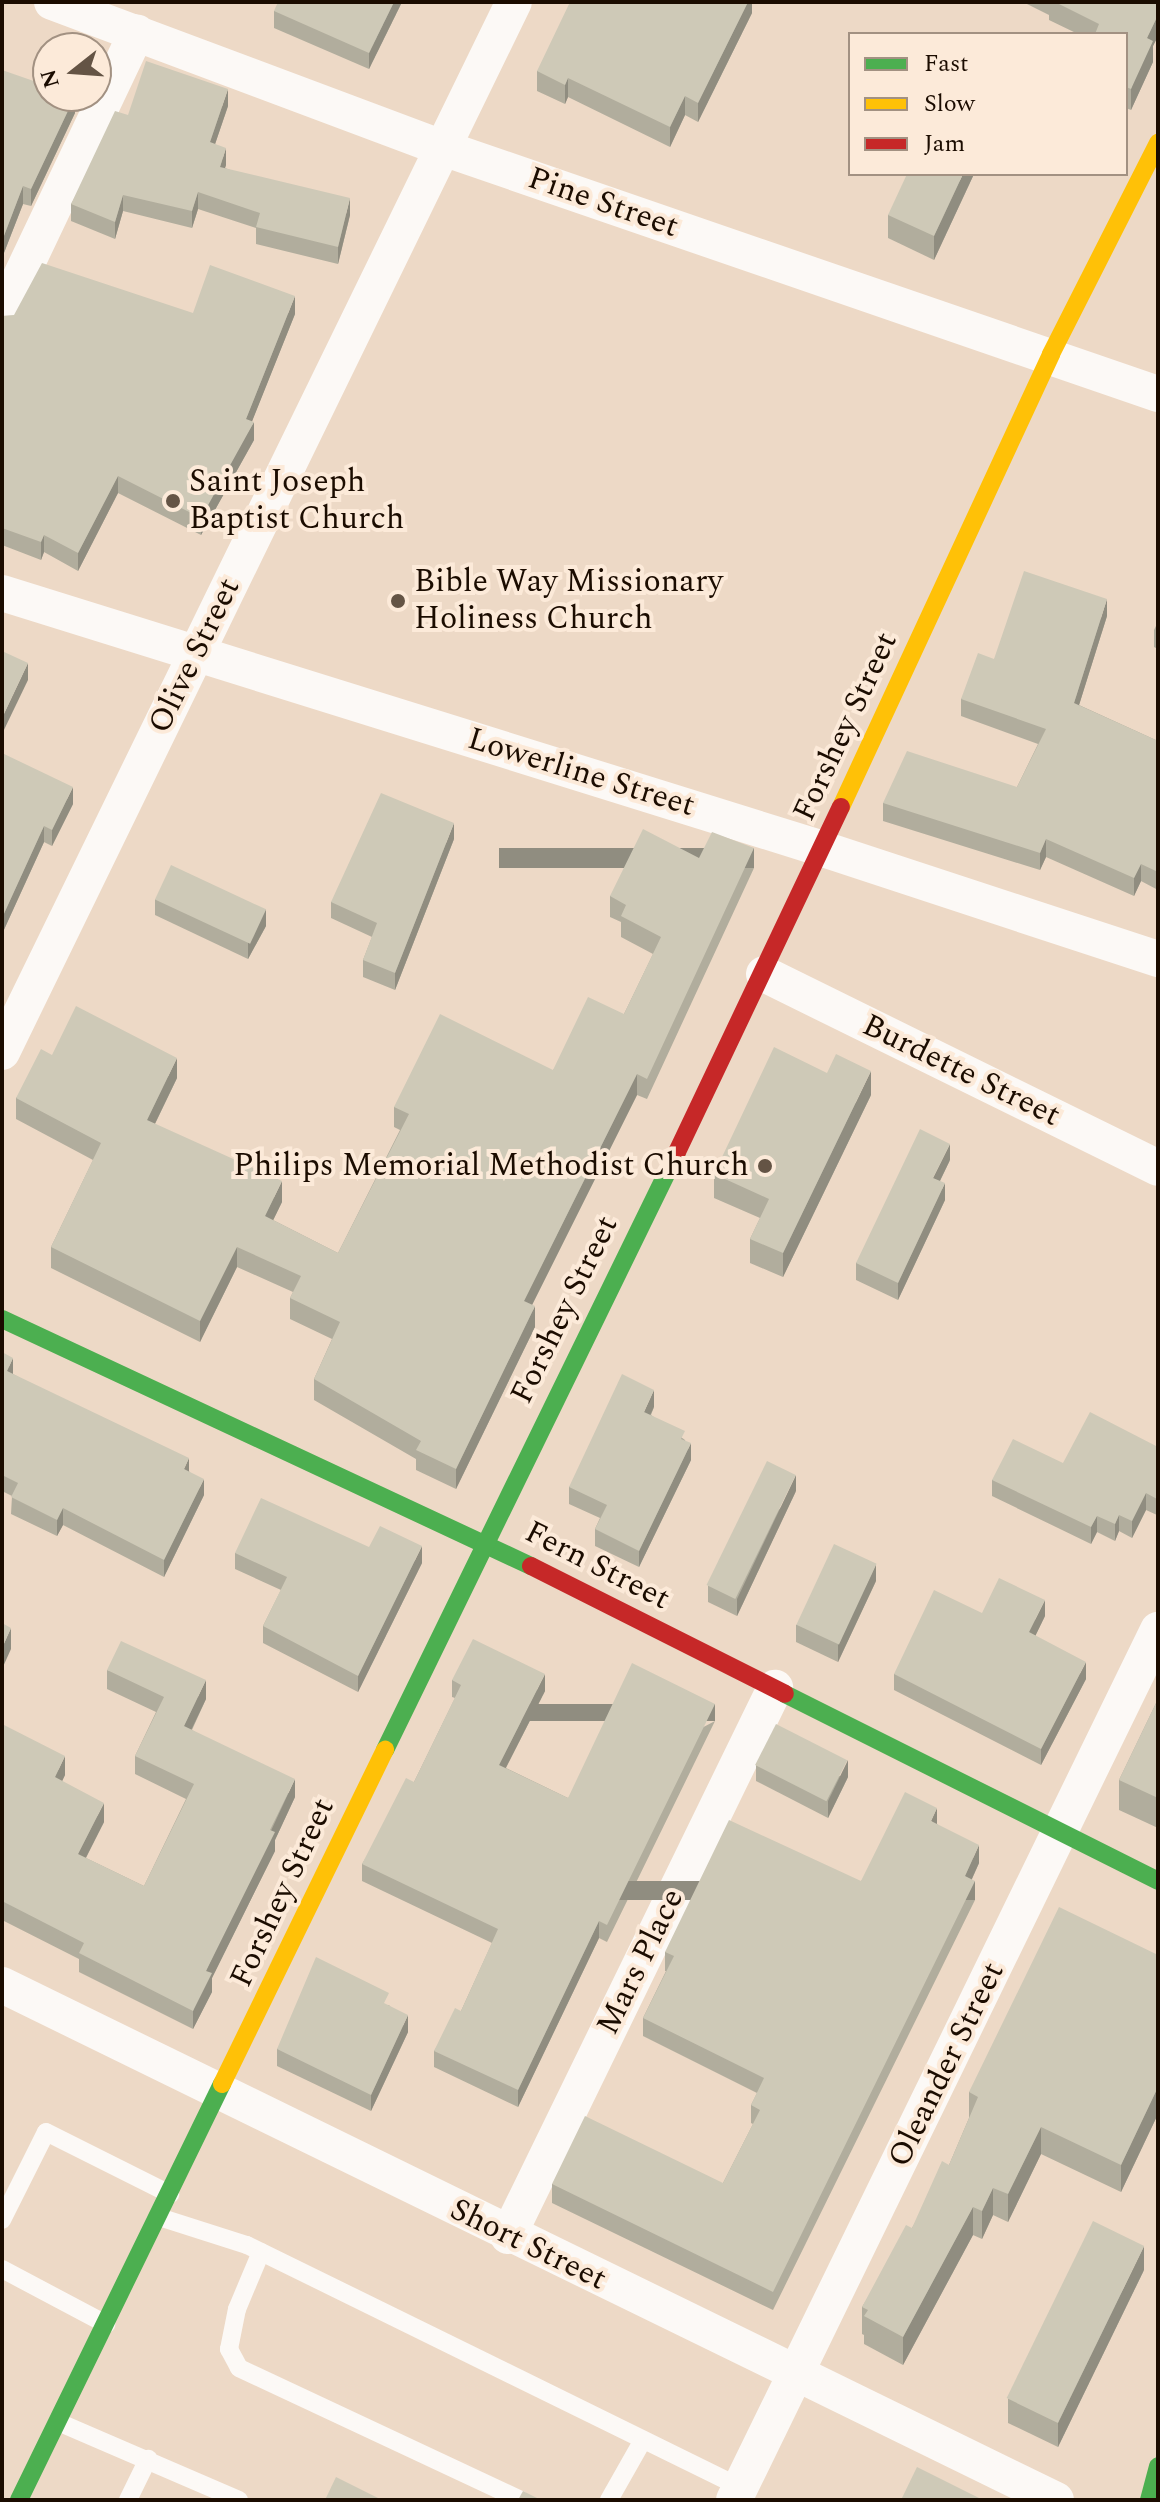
<!DOCTYPE html>
<html>
<head>
<meta charset="utf-8">
<style>
  body { margin:0 }
  #map { position:relative; width:1160px; height:2502px; overflow:hidden; background:#edd9c6; font-family:Spectral,serif }
  div>[style] { position:absolute }
  .lane>* { height:18px; margin:-9px; padding:0 9px; transform-origin:9px; border-radius:9px; background:#fcf9f6 }
  .street>* { height:36px; margin:-18px; padding:0 18px; transform-origin:18px; border-radius:18px; background:#fcf9f6 }
  .fast>* { height:18px; margin:-9px; padding:0 9px; transform-origin:9px; border-radius:9px; background:#4caf50 }
  .slow>* { height:18px; margin:-9px; padding:0 9px; transform-origin:9px; border-radius:9px; background:#ffc107 }
  .jam>* { height:18px; margin:-9px; padding:0 9px; transform-origin:9px; border-radius:9px; background:#c62828 }
  .wall>* { inset:0; background:#b1ad9d }
  .shaded-wall>* { inset:0; background:#908d80; transform-origin:0 0 }
  .building>* { inset:0; background:#cec9b7; transform-origin:0 0 }
  .dots>* { width:22px; height:22px; translate:-50% -50%; box-sizing:border-box; border:4px solid #fcead9; border-radius:50% }
  span { translate:-50% -50%; white-space:nowrap; text-align:center; line-height:1.15; -webkit-text-stroke:8px #fcead9; paint-order:stroke }
  .street-label { font-size:32px; color:#1b0c00 }
  .poi-label { font-size:32px; color:#1b0c00 }
  .left { translate:0 -50%; text-align:left }
  .right { translate:-100% -50%; text-align:right }
  .frame { position:absolute; inset:0; border:4px solid #1b0c00; pointer-events:none }
  .legend { position:absolute; left:848px; top:32px; width:280px; height:144px; box-sizing:border-box; background:#fcead9; border:2px solid #a29182; margin:0; padding:10px 14px; list-style:none; font-size:24px; color:#1b0c00 }
  .legend li { display:flex; align-items:center; gap:16px; height:40px }
  .legend b { width:40px; border:2px solid #a29182 }
  .north { position:absolute; left:32px; top:32px; width:80px; height:80px; box-sizing:border-box; background:#fcead9; border:2px solid #a29182; border-radius:50%; rotate:253deg; font-size:22px; font-weight:700; line-height:32px; text-align:center; color:#1b0c00 }
  .north::after { content:''; display:block; margin:auto; width:28px; height:36px; background:#645445; clip-path:polygon(50% 0,100% 100%,50% 72%,0 100%) }
</style>
</head>
<body>
<div id="map">
  <div class="lane">
    <div style="left:159px;top:2217px;width:92px;rotate:17.7deg"></div>
    <div style="left:247px;top:2245px;width:549px;rotate:26.15deg"></div>
    <div style="left:2px;top:2220px;width:98px;rotate:-63.4deg"></div>
    <div style="left:46px;top:2132px;width:139px;rotate:26.6deg"></div>
    <div style="left:261px;top:2252px;width:62px;rotate:112.8deg"></div>
    <div style="left:237px;top:2309px;width:41px;rotate:101.3deg"></div>
    <div style="left:229px;top:2349px;width:21px;rotate:62deg"></div>
    <div style="left:239px;top:2368px;width:311px;rotate:25.1deg"></div>
    <div style="left:2px;top:2269px;width:118px;rotate:27.9deg"></div>
    <div style="left:58px;top:2422px;width:197px;rotate:23.3deg"></div>
    <div style="left:128px;top:2500px;width:46px;rotate:-64deg"></div>
    <div style="left:609px;top:2500px;width:69px;rotate:-60.5deg"></div>
  </div>
  <div class="street">
    <div style="left:52px;top:2px;width:417px;rotate:20.5deg"></div>
    <div style="left:443px;top:148px;width:756px;rotate:18.99deg"></div>
    <div style="left:2px;top:316px;width:314px;rotate:-64.6deg"></div>
    <div style="left:2px;top:593px;width:860px;rotate:17.32deg"></div>
    <div style="left:823px;top:849px;width:353px;rotate:18.2deg"></div>
    <div style="left:764px;top:974px;width:439px;rotate:26.2deg"></div>
    <div style="left:2px;top:1052px;width:1168px;rotate:-64.01deg"></div>
    <div style="left:2px;top:1985px;width:1173px;rotate:26.04deg"></div>
    <div style="left:508px;top:2236px;width:610px;rotate:-64.02deg"></div>
    <div style="left:734px;top:2500px;width:968px;rotate:-64.02deg"></div>
  </div>
  <div class="fast">
    <div style="left:2px;top:1319px;width:584px;rotate:25.03deg"></div>
    <div style="left:785px;top:1694px;width:417px;rotate:26.6deg"></div>
    <div style="left:385px;top:1750px;width:665px;rotate:-63.97deg"></div>
    <div style="left:19px;top:2500px;width:463px;rotate:-64deg"></div>
    <div style="left:1149px;top:2500px;width:35px;rotate:-75deg"></div>
  </div>
  <div class="slow">
    <div style="left:841px;top:807px;width:499px;rotate:-65.1deg"></div>
    <div style="left:1051px;top:354px;width:237px;rotate:-63.1deg"></div>
    <div style="left:222px;top:2084px;width:372px;rotate:-64deg"></div>
  </div>
  <div class="jam">
    <div style="left:677px;top:1152px;width:382px;rotate:-64.6deg"></div>
    <div style="left:531px;top:1566px;width:284px;rotate:26.7deg"></div>
  </div>
  <div class="wall">
    <div style="clip-path:polygon(402px 2px,369px 69px,274px 28px,274px 11px)"></div>
    <div style="clip-path:polygon(752px 2px,752px 13px,698px 122px,685px 115px,670px 147px,568px 97px,565px 104px,537px 91px,537px 71px)"></div>
    <div style="clip-path:polygon(1023px 2px,1158px 2px,1158px 36px,1153px 46px,1153px 62px,1131px 110px,1126px 108px,1126px 34px,1078px 34px,1049px 20px,1049px 15px)"></div>
    <div style="clip-path:polygon(2px 70px,75px 113px,31px 206px,23px 204px,2px 258px)"></div>
    <div style="clip-path:polygon(228px 106px,215px 144px,226px 165px,225px 168px,350px 215px,338px 264px,256px 244px,256px 228px,198px 209px,192px 228px,123px 211px,115px 239px,71px 221px,71px 204px,128px 115px)"></div>
    <div style="clip-path:polygon(974px 174px,934px 260px,888px 238px,888px 215px)"></div>
    <div style="clip-path:polygon(193px 313px,295px 314px,252px 421px,254px 440px,201px 535px,118px 493px,78px 571px,44px 552px,41px 560px,2px 545px,2px 316px)"></div>
    <div style="clip-path:polygon(1107px 616px,1079px 705px,1158px 741px,1158px 890px,1141px 881px,1134px 896px,1046px 857px,1040px 870px,883px 821px,883px 803px,1017px 787px,1038px 744px,961px 716px,961px 699px,994px 659px)"></div>
    <div style="clip-path:polygon(1158px 622px,1158px 649px,1154px 647px,1154px 630px)"></div>
    <div style="clip-path:polygon(2px 753px,73px 804px,52px 846px,44px 842px,2px 934px)"></div>
    <div style="clip-path:polygon(454px 839px,395px 990px,363px 977px,363px 960px,372px 937px,331px 918px,331px 902px)"></div>
    <div style="clip-path:polygon(699px 858px,754px 868px,647px 1099px,637px 1095px,532px 1305px,535px 1327px,456px 1489px,416px 1470px,416px 1459px,314px 1400px,314px 1379px,332px 1339px,290px 1319px,290px 1298px,293px 1292px,237px 1267px,200px 1342px,51px 1268px,51px 1247px,93px 1160px,16px 1119px,16px 1098px,52px 1055px,177px 1078px,155px 1124px,282px 1202px,273px 1220px,338px 1253px,400px 1130px,394px 1127px,394px 1107px,553px 1070px,624px 1014px,653px 954px,621px 937px,621px 922px,610px 917px,610px 896px)"></div>
    <div style="clip-path:polygon(155px 899px,266px 926px,248px 959px,155px 915px)"></div>
    <div style="clip-path:polygon(871px 1095px,783px 1277px,750px 1263px,750px 1239px,760px 1218px,714px 1198px,714px 1174px)"></div>
    <div style="clip-path:polygon(950px 1160px,940px 1181px,945px 1200px,898px 1300px,856px 1280px,856px 1263px)"></div>
    <div style="clip-path:polygon(2px 1352px,13px 1374px,189px 1471px,204px 1495px,164px 1577px,63px 1525px,57px 1536px,11px 1514px,12px 1496px,2px 1491px)"></div>
    <div style="clip-path:polygon(654px 1407px,651px 1415px,685px 1440px,691px 1460px,639px 1567px,595px 1546px,595px 1529px,600px 1518px,569px 1504px,569px 1487px)"></div>
    <div style="clip-path:polygon(1158px 1447px,1158px 1514px,1157px 1515px,1146px 1510px,1132px 1538px,1119px 1531px,1115px 1541px,1097px 1532px,1091px 1544px,992px 1496px,992px 1480px,1063px 1463px)"></div>
    <div style="clip-path:polygon(796px 1491px,737px 1616px,708px 1602px,708px 1586px)"></div>
    <div style="clip-path:polygon(369px 1547px,422px 1563px,358px 1692px,263px 1643px,263px 1626px,281px 1590px,235px 1569px,235px 1553px)"></div>
    <div style="clip-path:polygon(876px 1581px,838px 1662px,796px 1642px,796px 1625px)"></div>
    <div style="clip-path:polygon(1045px 1616px,1035px 1636px,1086px 1679px,1041px 1765px,894px 1690px,894px 1674px)"></div>
    <div style="clip-path:polygon(107px 1670px,206px 1699px,192px 1730px,295px 1797px,275px 1840px,275px 1851px,212px 1978px,212px 1992px,193px 2029px,79px 1972px,79px 1959px,2px 1920px,2px 1724px,65px 1775px,62px 1781px,104px 1822px,86px 1858px,144px 1886px,186px 1799px,135px 1774px,135px 1756px,156px 1712px,107px 1689px)"></div>
    <div style="clip-path:polygon(452px 1680px,545px 1691px,506px 1768px,568px 1798px,715px 1721px,607px 1942px,599px 1938px,518px 2107px,434px 2067px,434px 2051px,461px 2011px,492px 1943px,362px 1881px,362px 1864px,414px 1782px,455px 1698px,452px 1697px)"></div>
    <div style="clip-path:polygon(1158px 1699px,1158px 1828px,1119px 1810px,1119px 1780px)"></div>
    <div style="clip-path:polygon(756px 1765px,848px 1777px,828px 1818px,756px 1781px)"></div>
    <div style="clip-path:polygon(937px 1824px,979px 1863px,972px 1879px,975px 1900px,773px 2310px,552px 2203px,552px 2184px,723px 2183px,753px 2124px,751px 2123px,751px 2105px,757px 2093px,643px 2036px,643px 2018px,666px 1971px,665px 1971px,665px 1952px,861px 1881px)"></div>
    <div style="clip-path:polygon(1158px 1955px,1158px 2114px,1121px 2192px,1041px 2154px,1008px 2222px,993px 2215px,982px 2239px,973px 2235px,903px 2365px,864px 2344px,864px 2335px,862px 2334px,862px 2307px,912px 2228px,949px 2165px,969px 2118px,969px 2092px)"></div>
    <div style="clip-path:polygon(389px 2005px,408px 2032px,371px 2111px,277px 2066px,277px 2049px)"></div>
    <div style="clip-path:polygon(1144px 2270px,1058px 2447px,1008px 2423px,1008px 2399px)"></div>
  </div>
  <div class="shaded-wall">
    <div style="clip-path:polygon(394px 2px,402px 2px,369px 69px,369px 53px)"></div>
    <div style="clip-path:polygon(748px 2px,752px 2px,752px 13px,698px 122px,698px 103px)"></div>
    <div style="clip-path:polygon(1158px 15px,1158px 36px,1153px 46px,1153px 62px,1131px 110px,1131px 89px,1147px 38px)"></div>
    <div style="clip-path:polygon(568px 78px,568px 97px,565px 104px,565px 85px)"></div>
    <div style="clip-path:polygon(228px 89px,228px 106px,210px 159px,210px 142px)"></div>
    <div style="clip-path:polygon(75px 96px,75px 113px,31px 206px,31px 189px)"></div>
    <div style="clip-path:polygon(685px 96px,685px 115px,670px 147px,670px 127px)"></div>
    <div style="clip-path:polygon(226px 148px,226px 165px,220px 183px,220px 167px)"></div>
    <div style="clip-path:polygon(963px 174px,974px 174px,934px 260px,934px 236px)"></div>
    <div style="clip-path:polygon(23px 186px,23px 204px,2px 258px,2px 241px)"></div>
    <div style="clip-path:polygon(198px 192px,198px 209px,192px 228px,192px 211px)"></div>
    <div style="clip-path:polygon(123px 195px,123px 211px,115px 239px,115px 222px)"></div>
    <div style="clip-path:polygon(350px 198px,350px 215px,338px 264px,338px 247px)"></div>
    <div style="clip-path:polygon(295px 296px,295px 314px,247px 434px,254px 422px,254px 440px,201px 535px,201px 518px,246px 419px)"></div>
    <div style="clip-path:polygon(118px 476px,118px 493px,78px 571px,78px 553px)"></div>
    <div style="clip-path:polygon(44px 535px,44px 552px,41px 560px,41px 542px)"></div>
    <div style="clip-path:polygon(1107px 599px,1107px 616px,1074px 721px,1074px 703px)"></div>
    <div style="clip-path:polygon(28px 663px,28px 680px,2px 734px,2px 718px)"></div>
    <div style="clip-path:polygon(73px 787px,73px 804px,52px 846px,52px 830px)"></div>
    <div style="clip-path:polygon(454px 823px,454px 839px,395px 990px,395px 973px)"></div>
    <div style="clip-path:polygon(44px 826px,44px 842px,2px 934px,2px 918px)"></div>
    <div style="clip-path:polygon(1046px 839px,1046px 857px,1040px 870px,1040px 853px)"></div>
    <div style="left:754px;top:848px;width:20px;height:255px;rotate:90deg"></div>
    <div style="clip-path:polygon(1141px 864px,1141px 881px,1134px 896px,1134px 878px)"></div>
    <div style="clip-path:polygon(266px 909px,266px 926px,248px 959px,248px 942px)"></div>
    <div style="clip-path:polygon(177px 1058px,177px 1078px,147px 1140px,147px 1120px)"></div>
    <div style="clip-path:polygon(871px 1071px,871px 1095px,783px 1277px,783px 1253px)"></div>
    <div style="clip-path:polygon(637px 1074px,637px 1095px,524px 1321px,524px 1301px)"></div>
    <div style="clip-path:polygon(950px 1144px,950px 1160px,933px 1195px,933px 1178px)"></div>
    <div style="clip-path:polygon(282px 1181px,282px 1202px,265px 1237px,265px 1216px)"></div>
    <div style="clip-path:polygon(945px 1183px,945px 1200px,898px 1300px,898px 1283px)"></div>
    <div style="clip-path:polygon(237px 1247px,237px 1267px,200px 1342px,200px 1321px)"></div>
    <div style="clip-path:polygon(535px 1306px,535px 1327px,456px 1489px,456px 1469px)"></div>
    <div style="clip-path:polygon(13px 1358px,13px 1375px,7px 1371px)"></div>
    <div style="clip-path:polygon(654px 1390px,654px 1407px,644px 1428px,644px 1412px)"></div>
    <div style="clip-path:polygon(691px 1443px,691px 1460px,639px 1567px,639px 1551px)"></div>
    <div style="clip-path:polygon(189px 1458px,189px 1475px,184px 1469px)"></div>
    <div style="clip-path:polygon(796px 1475px,796px 1491px,737px 1616px,737px 1599px)"></div>
    <div style="clip-path:polygon(204px 1479px,204px 1495px,164px 1577px,164px 1560px)"></div>
    <div style="clip-path:polygon(1146px 1493px,1146px 1510px,1132px 1538px,1132px 1521px)"></div>
    <div style="clip-path:polygon(63px 1508px,63px 1525px,57px 1536px,57px 1520px)"></div>
    <div style="clip-path:polygon(1119px 1515px,1119px 1531px,1115px 1541px,1115px 1524px)"></div>
    <div style="clip-path:polygon(1097px 1516px,1097px 1532px,1091px 1544px,1091px 1527px)"></div>
    <div style="clip-path:polygon(422px 1546px,422px 1563px,358px 1692px,358px 1676px)"></div>
    <div style="clip-path:polygon(876px 1564px,876px 1581px,838px 1662px,838px 1645px)"></div>
    <div style="clip-path:polygon(1045px 1600px,1045px 1616px,1029px 1649px,1029px 1632px)"></div>
    <div style="clip-path:polygon(11px 1628px,11px 1649px,2px 1669px,2px 1648px)"></div>
    <div style="clip-path:polygon(1086px 1662px,1086px 1679px,1041px 1765px,1041px 1749px)"></div>
    <div style="clip-path:polygon(545px 1674px,545px 1691px,499px 1781px,499px 1765px)"></div>
    <div style="clip-path:polygon(206px 1680px,206px 1699px,184px 1745px,184px 1726px)"></div>
    <div style="left:715px;top:1704px;width:17px;height:246px;rotate:90deg"></div>
    <div style="clip-path:polygon(65px 1756px,65px 1775px,55px 1796px,55px 1777px)"></div>
    <div style="clip-path:polygon(848px 1760px,848px 1777px,828px 1818px,828px 1801px)"></div>
    <div style="clip-path:polygon(295px 1779px,295px 1797px,275px 1840px,275px 1851px,212px 1978px,212px 1992px,193px 2029px,193px 2011px,206px 1971px)"></div>
    <div style="clip-path:polygon(104px 1803px,104px 1822px,78px 1873px,78px 1854px)"></div>
    <div style="clip-path:polygon(937px 1808px,937px 1826px,931px 1821px)"></div>
    <div style="clip-path:polygon(979px 1845px,979px 1863px,965px 1894px,965px 1876px)"></div>
    <div style="left:975px;top:1881px;width:19px;height:458px;rotate:90deg"></div>
    <div style="clip-path:polygon(599px 1921px,599px 1938px,518px 2107px,518px 2090px)"></div>
    <div style="clip-path:polygon(408px 2015px,408px 2032px,371px 2111px,371px 2095px)"></div>
    <div style="clip-path:polygon(1158px 2087px,1158px 2114px,1121px 2192px,1121px 2165px)"></div>
    <div style="clip-path:polygon(1041px 2127px,1041px 2154px,1008px 2222px,1008px 2194px)"></div>
    <div style="clip-path:polygon(993px 2188px,993px 2215px,982px 2239px,982px 2211px)"></div>
    <div style="clip-path:polygon(973px 2207px,973px 2235px,903px 2365px,903px 2337px)"></div>
    <div style="clip-path:polygon(1144px 2246px,1144px 2270px,1058px 2447px,1058px 2423px)"></div>
  </div>
  <div class="building">
    <div style="clip-path:polygon(278px 2px,394px 2px,369px 53px,274px 11px)"></div>
    <div style="clip-path:polygon(570px 2px,748px 2px,698px 103px,685px 96px,670px 127px,568px 78px,565px 85px,537px 71px)"></div>
    <div style="clip-path:polygon(1055px 2px,1158px 2px,1158px 15px,1147px 38px,1153px 41px,1131px 89px,1126px 87px,1126px 34px,1095px 34px,1099px 24px)"></div>
    <div style="clip-path:polygon(146px 61px,228px 89px,210px 142px,226px 148px,220px 167px,350px 198px,338px 247px,256px 227px,260px 213px,198px 192px,192px 211px,123px 195px,115px 222px,71px 204px,115px 111px,128px 115px)"></div>
    <div style="clip-path:polygon(2px 70px,48px 86px,48px 96px,75px 96px,31px 189px,23px 186px,2px 241px)"></div>
    <div style="clip-path:polygon(907px 174px,963px 174px,934px 236px,888px 215px)"></div>
    <div style="clip-path:polygon(42px 263px,193px 313px,210px 265px,295px 296px,246px 419px,254px 422px,201px 518px,118px 476px,78px 553px,44px 535px,41px 542px,2px 528px,2px 316px,14px 315px)"></div>
    <div style="clip-path:polygon(1024px 571px,1107px 599px,1074px 703px,1158px 741px,1158px 872px,1141px 864px,1134px 878px,1046px 839px,1040px 853px,883px 803px,907px 751px,1017px 787px,1046px 729px,961px 699px,978px 653px,994px 659px)"></div>
    <div style="clip-path:polygon(2px 651px,28px 663px,2px 718px)"></div>
    <div style="clip-path:polygon(2px 753px,73px 787px,52px 830px,44px 826px,2px 918px)"></div>
    <div style="clip-path:polygon(381px 793px,454px 823px,395px 973px,363px 960px,377px 923px,331px 902px)"></div>
    <div style="clip-path:polygon(643px 829px,699px 858px,712px 832px,754px 848px,647px 1079px,637px 1074px,524px 1301px,535px 1306px,456px 1469px,416px 1450px,421px 1441px,314px 1379px,340px 1322px,290px 1298px,301px 1276px,237px 1247px,200px 1321px,51px 1247px,101px 1143px,16px 1098px,41px 1049px,52px 1055px,76px 1006px,177px 1058px,147px 1120px,282px 1181px,265px 1216px,338px 1253px,409px 1114px,394px 1107px,440px 1014px,553px 1070px,588px 997px,624px 1014px,661px 937px,621px 916px,626px 905px,610px 896px)"></div>
    <div style="left:171px;top:865px;width:105px;height:38px;rotate:25deg"></div>
    <div style="clip-path:polygon(774px 1047px,827px 1073px,836px 1054px,871px 1071px,783px 1253px,750px 1239px,769px 1199px,714px 1174px)"></div>
    <div style="clip-path:polygon(920px 1129px,950px 1144px,933px 1178px,945px 1183px,898px 1283px,856px 1263px)"></div>
    <div style="clip-path:polygon(2px 1352px,13px 1358px,7px 1371px,189px 1458px,184px 1469px,204px 1479px,164px 1560px,63px 1508px,57px 1520px,11px 1497px,18px 1483px,2px 1475px)"></div>
    <div style="clip-path:polygon(622px 1374px,654px 1390px,644px 1412px,685px 1431px,681px 1439px,691px 1443px,639px 1551px,595px 1529px,607px 1505px,569px 1487px)"></div>
    <div style="clip-path:polygon(1090px 1412px,1158px 1447px,1158px 1497px,1157px 1499px,1146px 1493px,1132px 1521px,1119px 1515px,1115px 1524px,1097px 1516px,1091px 1527px,992px 1480px,1013px 1439px,1063px 1463px)"></div>
    <div style="left:767px;top:1461px;width:32px;height:138px;rotate:26deg"></div>
    <div style="clip-path:polygon(261px 1498px,369px 1547px,380px 1526px,422px 1546px,358px 1676px,263px 1626px,287px 1577px,235px 1553px)"></div>
    <div style="left:834px;top:1544px;width:47px;height:89px;rotate:25deg"></div>
    <div style="clip-path:polygon(999px 1578px,1045px 1600px,1029px 1632px,1086px 1662px,1041px 1749px,894px 1674px,934px 1590px,982px 1613px)"></div>
    <div style="clip-path:polygon(2px 1623px,11px 1628px,2px 1648px)"></div>
    <div style="clip-path:polygon(473px 1639px,545px 1674px,499px 1765px,568px 1798px,632px 1663px,715px 1704px,607px 1925px,599px 1921px,518px 2090px,434px 2051px,455px 2008px,461px 2011px,498px 1929px,362px 1864px,406px 1778px,414px 1782px,461px 1685px,452px 1680px)"></div>
    <div style="clip-path:polygon(121px 1641px,206px 1680px,184px 1726px,295px 1779px,270px 1830px,275px 1832px,206px 1971px,212px 1973px,193px 2011px,79px 1953px,84px 1943px,2px 1901px,2px 1724px,65px 1756px,55px 1777px,104px 1803px,78px 1854px,144px 1886px,194px 1784px,135px 1756px,164px 1697px,107px 1670px)"></div>
    <div style="clip-path:polygon(1158px 1699px,1158px 1798px,1119px 1780px)"></div>
    <div style="left:776px;top:1724px;width:80px;height:46px;rotate:27deg"></div>
    <div style="clip-path:polygon(905px 1792px,937px 1808px,931px 1821px,979px 1845px,965px 1876px,975px 1881px,773px 2292px,552px 2184px,585px 2116px,723px 2183px,760px 2110px,751px 2105px,764px 2078px,643px 2018px,674px 1956px,665px 1952px,729px 1820px,861px 1881px)"></div>
    <div style="clip-path:polygon(1059px 1907px,1158px 1955px,1158px 2087px,1121px 2165px,1041px 2127px,1008px 2194px,993px 2188px,982px 2211px,973px 2207px,903px 2337px,864px 2316px,868px 2310px,862px 2307px,906px 2225px,912px 2228px,942px 2161px,949px 2165px,978px 2097px,969px 2092px)"></div>
    <div style="clip-path:polygon(316px 1957px,389px 1993px,384px 2003px,408px 2015px,371px 2095px,277px 2049px)"></div>
    <div style="left:1093px;top:2221px;width:57px;height:197px;rotate:26deg"></div>
    <div style="clip-path:polygon(917px 2467px,983px 2500px,901px 2500px)"></div>
    <div style="clip-path:polygon(336px 2477px,382px 2500px,325px 2500px)"></div>
    <div style="clip-path:polygon(523px 2491px,541px 2500px,518px 2500px)"></div>
  </div>
  <div class="dots">
    <div style="left:173px;top:501px;background:#645445"></div>
    <div style="left:398px;top:601px;background:#645445"></div>
    <div style="left:765px;top:1166px;background:#645445"></div>
  </div>
  <div class="street-label">
    <span style="left:603px;top:203px;rotate:19deg">Pine Street</span>
    <span style="left:195px;top:656px;rotate:-64deg">Olive Street</span>
    <span style="left:846px;top:727px;rotate:-65deg">Forshey Street</span>
    <span style="left:581px;top:773px;rotate:17deg">Lowerline Street</span>
    <span style="left:961px;top:1071px;rotate:26deg">Burdette Street</span>
    <span style="left:565px;top:1310px;rotate:-64deg">Forshey Street</span>
    <span style="left:597px;top:1566px;rotate:27deg">Fern Street</span>
    <span style="left:283px;top:1893px;rotate:-65deg">Forshey Street</span>
    <span style="left:641px;top:1962px;rotate:-64deg">Mars Place</span>
    <span style="left:947px;top:2065px;rotate:-64deg">Oleander Street</span>
    <span style="left:528px;top:2245px;rotate:26deg">Short Street</span>
  </div>
  <div class="poi-label">
    <span class="left" style="left:189px;top:501px">Saint Joseph<br>Baptist Church</span>
    <span class="left" style="left:414px;top:601px">Bible Way Missionary<br>Holiness Church</span>
    <span class="right" style="left:749px;top:1166px">Philips Memorial Methodist Church</span>
  </div>
  <div class="frame"></div>
  <ul class="legend">
  <li><b style="height:10px;background:#4caf50"></b>Fast</li>
  <li><b style="height:10px;background:#ffc107"></b>Slow</li>
  <li><b style="height:10px;background:#c62828"></b>Jam</li>
  </ul>
  <div class="north">N</div>
</div>
</body>
</html>
